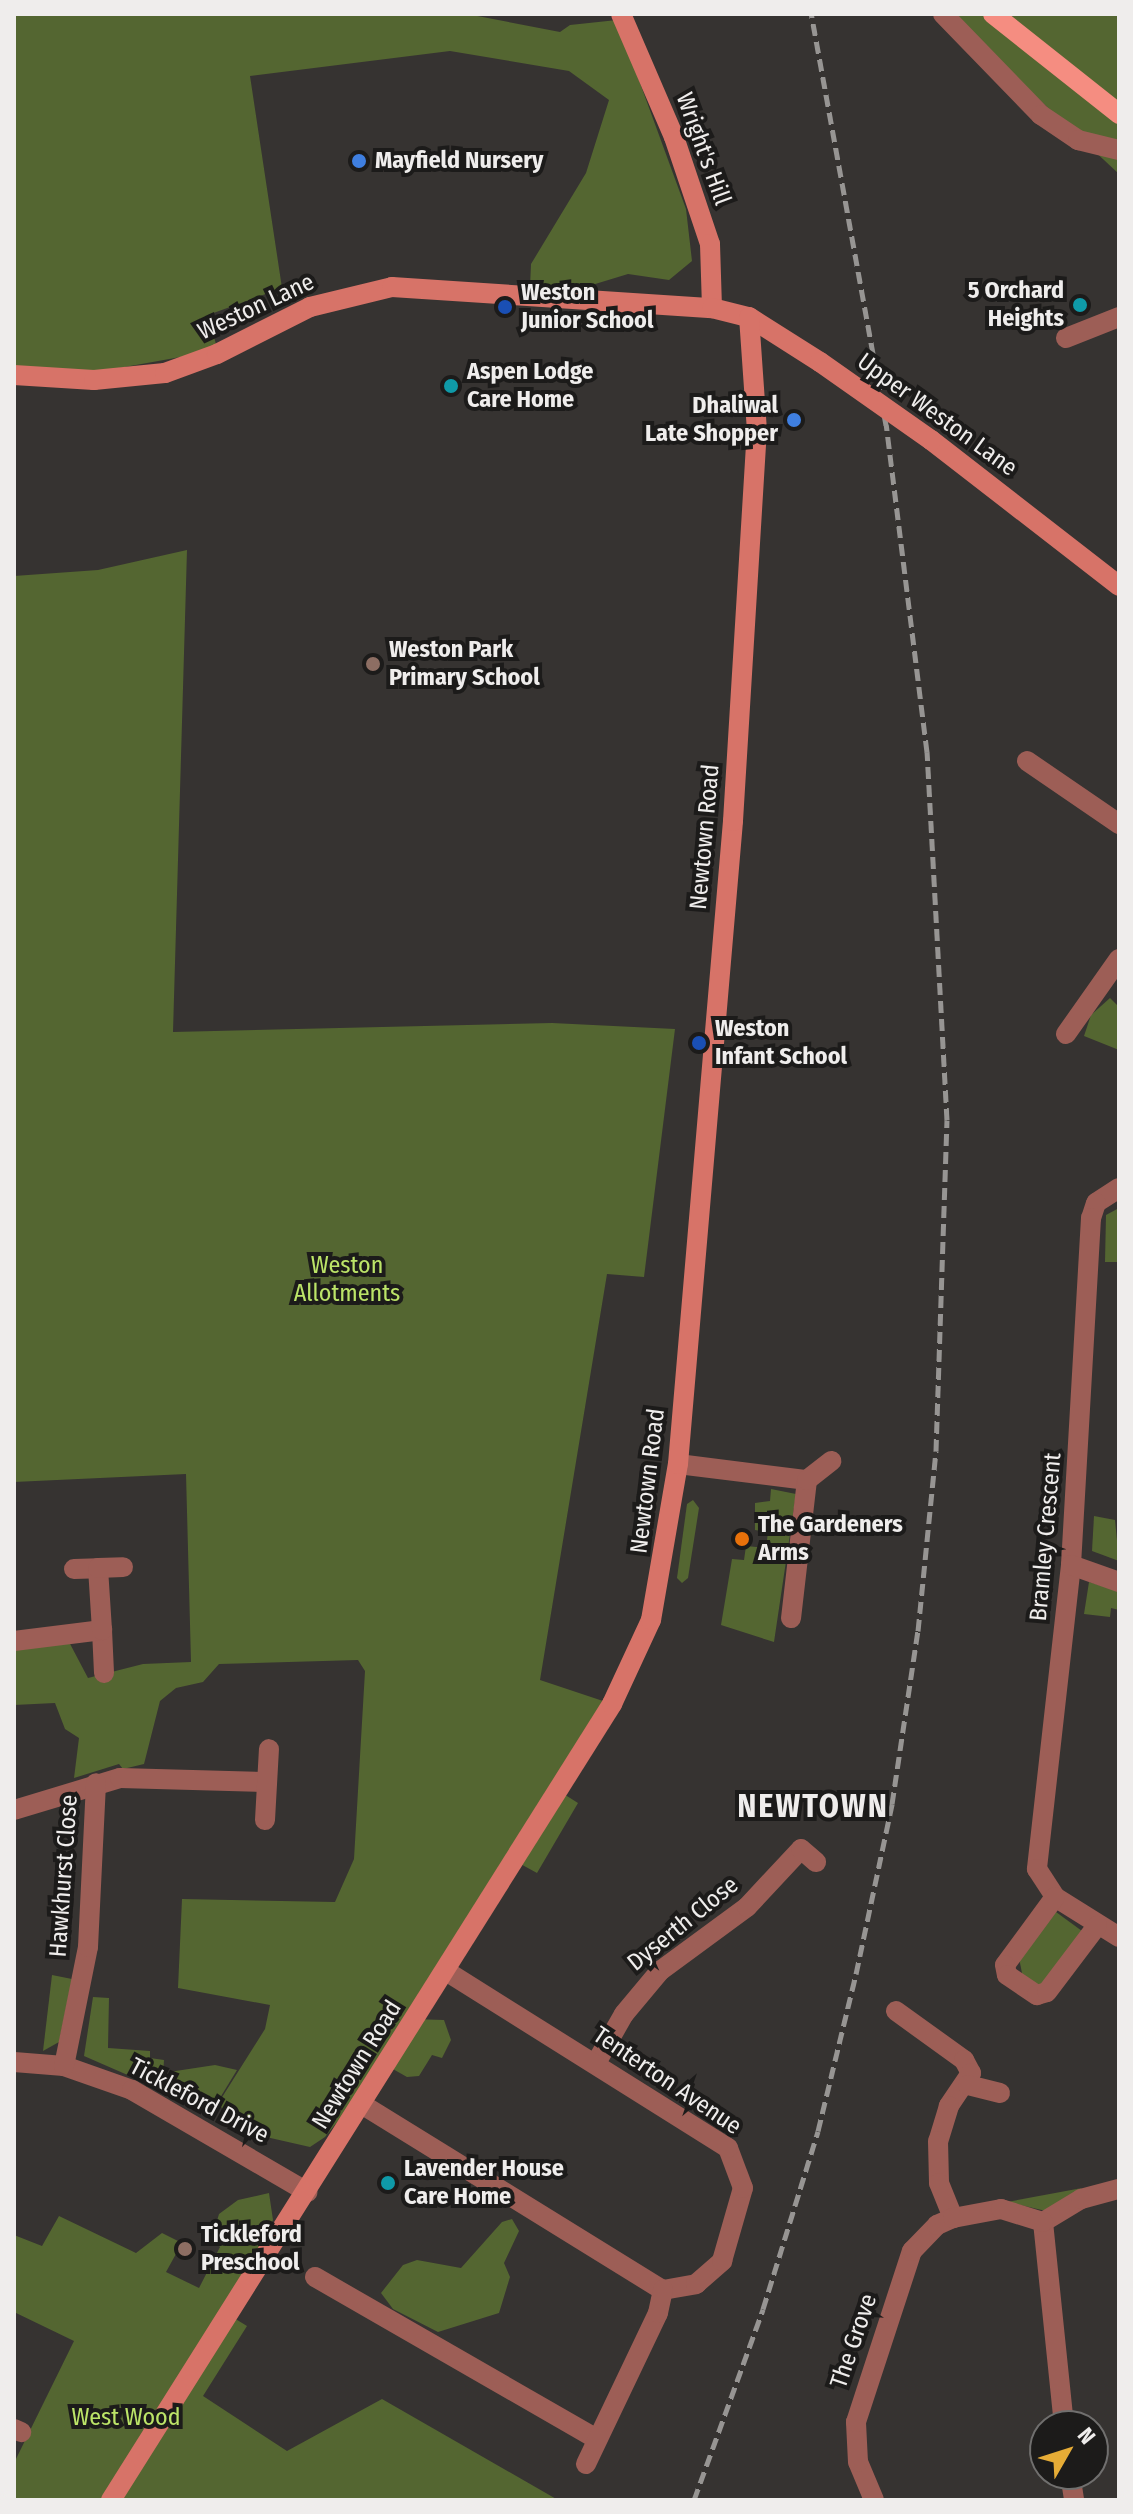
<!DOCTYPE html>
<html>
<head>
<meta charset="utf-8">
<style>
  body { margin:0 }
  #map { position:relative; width:1133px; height:2514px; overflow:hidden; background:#363331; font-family:"Fira Sans Condensed",sans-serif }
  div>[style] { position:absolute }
  .green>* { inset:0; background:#546631 }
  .street>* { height:20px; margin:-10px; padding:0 10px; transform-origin:10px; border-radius:10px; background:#9d5e56 }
  .secondary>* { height:20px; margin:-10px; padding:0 10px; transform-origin:10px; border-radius:10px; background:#d77368 }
  .primary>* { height:20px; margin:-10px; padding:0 10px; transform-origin:10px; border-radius:10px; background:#f58d81 }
  .rail>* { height:5px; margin-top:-2.5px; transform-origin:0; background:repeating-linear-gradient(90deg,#979593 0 12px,transparent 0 18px) }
  .secondary-bridge>* { height:20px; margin:-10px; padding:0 10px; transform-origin:10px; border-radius:10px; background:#d77368 }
  .dots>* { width:22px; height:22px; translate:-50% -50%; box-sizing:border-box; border:4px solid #1c1b1a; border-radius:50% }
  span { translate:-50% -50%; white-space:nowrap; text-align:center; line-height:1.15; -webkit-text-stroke:8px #1c1b1a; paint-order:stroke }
  .street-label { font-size:24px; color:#efedec }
  .poi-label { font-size:24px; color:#efedec; font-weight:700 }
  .left { translate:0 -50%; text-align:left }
  .right { translate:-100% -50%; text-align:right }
  .park-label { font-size:24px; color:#bce468 }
  .district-label { font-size:32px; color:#efedec; font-weight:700; letter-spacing:2px }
  .frame { position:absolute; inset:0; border:16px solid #efedec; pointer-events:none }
  .north { position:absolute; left:1029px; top:2410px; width:80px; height:80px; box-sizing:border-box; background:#1c1b1a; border:2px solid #706f6e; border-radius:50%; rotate:51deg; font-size:22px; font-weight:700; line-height:32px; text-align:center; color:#efedec }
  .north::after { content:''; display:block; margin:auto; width:28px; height:36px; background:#e6ac36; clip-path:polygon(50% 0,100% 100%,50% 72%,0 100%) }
</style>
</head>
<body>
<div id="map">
  <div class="green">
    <div style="clip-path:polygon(14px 14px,467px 14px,560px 32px,570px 25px,617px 20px,686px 209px,692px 261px,669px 280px,628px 274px,569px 292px,530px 287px,531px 264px,586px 173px,609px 100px,569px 71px,450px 51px,250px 76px,282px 288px,208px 315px,217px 348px,203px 353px,91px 373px,14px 366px)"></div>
    <div style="clip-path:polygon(955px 14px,1119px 14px,1119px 174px,1000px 63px)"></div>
    <div style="clip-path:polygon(187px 550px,173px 1032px,552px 1023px,675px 1029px,644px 1277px,607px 1274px,540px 1680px,612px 1704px,559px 1791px,578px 1803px,537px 1873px,515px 1861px,411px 2019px,444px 2020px,451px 2040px,442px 2058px,432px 2055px,419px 2076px,407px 2077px,384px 2064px,325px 2137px,310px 2147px,244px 2132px,227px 2119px,219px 2102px,265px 2029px,270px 2005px,178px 1988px,182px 1899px,335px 1902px,354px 1859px,365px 1671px,358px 1660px,219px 1664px,203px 1682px,176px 1688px,160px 1701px,144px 1764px,123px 1769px,119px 1764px,74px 1778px,79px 1738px,65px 1729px,55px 1703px,14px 1705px,14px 1649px,68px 1640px,88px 1678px,143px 1664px,191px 1662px,186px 1474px,14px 1482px,14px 576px,98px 570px)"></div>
    <div style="clip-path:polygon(1110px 998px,1119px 1007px,1119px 1050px,1084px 1036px,1091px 1015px)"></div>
    <div style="clip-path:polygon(1119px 1208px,1119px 1262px,1105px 1262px,1106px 1215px)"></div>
    <div style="clip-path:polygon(771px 1489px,796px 1494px,774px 1642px,721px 1625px,732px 1559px,744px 1560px,746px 1546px,766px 1548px,768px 1532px,755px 1530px,755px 1503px,770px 1501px)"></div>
    <div style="clip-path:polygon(693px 1500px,699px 1508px,688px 1578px,682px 1583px,677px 1578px,687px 1504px)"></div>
    <div style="clip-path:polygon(1094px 1516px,1115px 1520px,1119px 1561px,1092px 1551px)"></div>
    <div style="clip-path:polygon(1089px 1582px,1119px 1591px,1119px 1610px,1111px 1608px,1110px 1617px,1084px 1614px)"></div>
    <div style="clip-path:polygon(1056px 1912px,1082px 1931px,1044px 1984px,1037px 1985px,1023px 1978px,1019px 1958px)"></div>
    <div style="clip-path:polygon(52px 1975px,72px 1979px,59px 2042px,43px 2051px)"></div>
    <div style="clip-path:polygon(93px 1997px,109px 1998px,108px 2048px,150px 2051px,150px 2058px,164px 2060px,162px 2090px,84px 2056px)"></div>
    <div style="clip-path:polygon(215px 2065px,237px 2070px,209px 2116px,167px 2092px,169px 2072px)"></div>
    <div style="clip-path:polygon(1082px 2188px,1046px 2211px,1007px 2202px)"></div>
    <div style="clip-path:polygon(269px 2193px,273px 2220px,229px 2315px,247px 2326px,203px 2396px,287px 2451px,382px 2399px,558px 2500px,14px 2500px,14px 2463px,74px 2341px,14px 2312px,14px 2235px,42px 2246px,59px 2216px,136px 2253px,162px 2233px,182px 2243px,166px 2272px,199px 2288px,220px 2247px,212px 2238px,219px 2214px,238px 2200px)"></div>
    <div style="clip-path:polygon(512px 2219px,519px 2231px,504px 2263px,510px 2277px,499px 2313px,438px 2332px,393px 2309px,381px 2293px,403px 2265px,417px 2260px,461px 2268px,502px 2222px)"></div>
  </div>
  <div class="street">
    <div style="left:943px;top:14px;width:141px;rotate:45.9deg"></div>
    <div style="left:1041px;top:115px;width:45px;rotate:34deg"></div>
    <div style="left:1078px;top:140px;width:42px;rotate:13.7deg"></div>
    <div style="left:1066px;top:338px;width:57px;rotate:-21.6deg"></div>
    <div style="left:1027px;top:761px;width:112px;rotate:34.4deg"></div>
    <div style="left:1066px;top:1034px;width:92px;rotate:-54.8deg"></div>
    <div style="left:1119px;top:1188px;width:27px;rotate:147deg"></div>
    <div style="left:1096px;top:1203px;width:16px;rotate:108deg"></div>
    <div style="left:1091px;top:1218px;width:348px;rotate:93.3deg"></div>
    <div style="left:1071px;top:1565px;width:306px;rotate:96.4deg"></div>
    <div style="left:1037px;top:1869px;width:33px;rotate:57deg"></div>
    <div style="left:1055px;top:1897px;width:75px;rotate:32deg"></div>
    <div style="left:678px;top:1464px;width:130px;rotate:7.1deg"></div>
    <div style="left:807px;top:1480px;width:139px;rotate:96.6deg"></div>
    <div style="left:807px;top:1480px;width:31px;rotate:-38deg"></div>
    <div style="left:1071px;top:1565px;width:51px;rotate:19.5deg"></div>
    <div style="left:74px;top:1569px;width:24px;rotate:-2deg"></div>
    <div style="left:102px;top:1630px;width:43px;rotate:87.3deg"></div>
    <div style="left:14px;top:1641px;width:89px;rotate:-7.1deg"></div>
    <div style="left:102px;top:1630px;width:62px;rotate:-93.7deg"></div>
    <div style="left:98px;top:1568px;width:25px;rotate:-2deg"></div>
    <div style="left:14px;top:1810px;width:111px;rotate:-16.8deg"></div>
    <div style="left:120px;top:1778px;width:147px;rotate:1.6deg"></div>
    <div style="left:265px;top:1820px;width:71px;rotate:-86.8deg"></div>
    <div style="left:1055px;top:1897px;width:84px;rotate:126.3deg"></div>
    <div style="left:1005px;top:1965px;width:10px;rotate:79deg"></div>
    <div style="left:1007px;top:1975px;width:36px;rotate:34deg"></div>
    <div style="left:1037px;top:1995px;width:10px;rotate:-17deg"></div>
    <div style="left:1047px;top:1992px;width:83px;rotate:-52.9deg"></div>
    <div style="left:896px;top:2011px;width:84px;rotate:35.8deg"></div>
    <div style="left:964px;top:2060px;width:15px;rotate:62deg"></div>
    <div style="left:971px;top:2073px;width:40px;rotate:124deg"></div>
    <div style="left:949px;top:2106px;width:37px;rotate:107deg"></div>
    <div style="left:938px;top:2141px;width:42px;rotate:88.6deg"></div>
    <div style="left:939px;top:2183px;width:38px;rotate:68deg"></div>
    <div style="left:14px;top:2062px;width:50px;rotate:4.6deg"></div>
    <div style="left:64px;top:2066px;width:72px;rotate:19.4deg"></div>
    <div style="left:132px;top:2090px;width:203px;rotate:30.2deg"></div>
    <div style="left:596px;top:2063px;width:56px;rotate:-60.3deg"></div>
    <div style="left:624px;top:2014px;width:56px;rotate:-50.1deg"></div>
    <div style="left:660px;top:1971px;width:108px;rotate:-36.3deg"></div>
    <div style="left:747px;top:1907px;width:79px;rotate:-47deg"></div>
    <div style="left:801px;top:1849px;width:20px;rotate:41deg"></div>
    <div style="left:64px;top:2066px;width:121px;rotate:-78.6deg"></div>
    <div style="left:88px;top:1947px;width:164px;rotate:-87.2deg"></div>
    <div style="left:968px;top:2085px;width:33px;rotate:14deg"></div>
    <div style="left:363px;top:2105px;width:352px;rotate:31.7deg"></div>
    <div style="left:663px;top:2290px;width:34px;rotate:-10deg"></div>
    <div style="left:696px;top:2284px;width:35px;rotate:-41deg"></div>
    <div style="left:722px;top:2261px;width:76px;rotate:-74deg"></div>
    <div style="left:743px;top:2188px;width:43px;rotate:-110.6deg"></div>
    <div style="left:728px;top:2148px;width:333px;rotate:-147.9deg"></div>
    <div style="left:1043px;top:2222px;width:205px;rotate:84.1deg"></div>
    <div style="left:1043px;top:2222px;width:44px;rotate:-31.2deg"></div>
    <div style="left:1081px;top:2199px;width:39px;rotate:-15deg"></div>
    <div style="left:315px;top:2277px;width:325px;rotate:29.9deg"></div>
    <div style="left:14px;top:2429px;width:8px;rotate:23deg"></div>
    <div style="left:586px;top:2464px;width:167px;rotate:-64.5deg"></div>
    <div style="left:658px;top:2313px;width:24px;rotate:-78deg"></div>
    <div style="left:1070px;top:2474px;width:26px;rotate:81deg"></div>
    <div style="left:874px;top:2500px;width:41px;rotate:-112.8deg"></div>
    <div style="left:858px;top:2462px;width:40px;rotate:-92.9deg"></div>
    <div style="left:856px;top:2422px;width:180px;rotate:-71.9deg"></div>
    <div style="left:912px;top:2251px;width:36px;rotate:-46deg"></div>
    <div style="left:937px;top:2225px;width:17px;rotate:-24deg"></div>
    <div style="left:953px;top:2218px;width:49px;rotate:-10.6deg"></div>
    <div style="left:1001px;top:2209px;width:44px;rotate:17.2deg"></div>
  </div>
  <div class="secondary">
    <div style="left:621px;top:14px;width:134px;rotate:66.7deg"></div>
    <div style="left:674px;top:137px;width:113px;rotate:71.4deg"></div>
    <div style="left:710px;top:244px;width:64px;rotate:88.2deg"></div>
    <div style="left:14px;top:375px;width:80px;rotate:3.6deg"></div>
    <div style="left:94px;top:380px;width:71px;rotate:-5.6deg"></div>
    <div style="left:165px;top:373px;width:55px;rotate:-20.1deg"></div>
    <div style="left:217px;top:354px;width:104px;rotate:-26.8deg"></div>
    <div style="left:310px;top:307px;width:84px;rotate:-13.7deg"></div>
    <div style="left:392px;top:287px;width:321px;rotate:3.8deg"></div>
    <div style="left:712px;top:308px;width:38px;rotate:14deg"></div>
    <div style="left:749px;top:317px;width:84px;rotate:32.4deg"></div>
    <div style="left:931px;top:440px;width:238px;rotate:37.8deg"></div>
    <div style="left:111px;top:2500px;width:941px;rotate:-57.81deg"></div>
    <div style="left:612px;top:1704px;width:93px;rotate:-65.1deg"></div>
    <div style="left:651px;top:1620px;width:158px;rotate:-80.2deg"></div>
    <div style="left:678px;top:1464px;width:645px;rotate:-85.11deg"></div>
    <div style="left:733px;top:821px;width:391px;rotate:-86.5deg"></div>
    <div style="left:757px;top:431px;width:114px;rotate:-94deg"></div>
  </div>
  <div class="primary">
    <div style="left:993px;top:14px;width:161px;rotate:38.4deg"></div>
  </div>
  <div class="rail">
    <div style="left:694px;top:2500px;width:203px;rotate:-70.1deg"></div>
    <div style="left:763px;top:2309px;width:186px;rotate:-72.8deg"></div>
    <div style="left:818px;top:2131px;width:162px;rotate:-76.4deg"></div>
    <div style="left:856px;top:1974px;width:174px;rotate:-78deg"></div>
    <div style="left:892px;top:1804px;width:175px;rotate:-81.5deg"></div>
    <div style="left:918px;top:1631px;width:181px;rotate:-84.3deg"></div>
    <div style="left:936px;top:1451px;width:331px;rotate:-88.1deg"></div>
    <div style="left:947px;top:1120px;width:369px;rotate:-93.1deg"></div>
    <div style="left:927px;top:752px;width:330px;rotate:-97.1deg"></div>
    <div style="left:886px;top:425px;width:418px;rotate:-100.3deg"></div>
  </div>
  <div class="secondary-bridge">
    <div style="left:820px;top:362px;width:136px;rotate:35.1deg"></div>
  </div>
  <div class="dots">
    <div style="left:359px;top:161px;background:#3f7fe0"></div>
    <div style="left:1080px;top:305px;background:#0f9aa8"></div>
    <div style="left:505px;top:307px;background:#1a4fb4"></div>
    <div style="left:451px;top:386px;background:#0f9aa8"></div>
    <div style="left:794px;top:420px;background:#3f7fe0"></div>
    <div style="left:373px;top:664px;background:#8d6e63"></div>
    <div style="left:699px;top:1043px;background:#1a4fb4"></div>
    <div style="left:742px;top:1539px;background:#e8710a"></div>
    <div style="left:388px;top:2183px;background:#0f9aa8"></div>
    <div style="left:185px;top:2249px;background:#8d6e63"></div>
  </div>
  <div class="street-label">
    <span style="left:703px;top:149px;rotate:70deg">Wright's Hill</span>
    <span style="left:256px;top:307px;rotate:-25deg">Weston Lane</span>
    <span style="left:937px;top:415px;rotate:36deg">Upper Weston Lane</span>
    <span style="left:705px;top:837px;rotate:-85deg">Newtown Road</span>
    <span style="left:648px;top:1481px;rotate:-83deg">Newtown Road</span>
    <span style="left:1046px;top:1537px;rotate:-85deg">Bramley Crescent</span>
    <span style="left:64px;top:1876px;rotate:-86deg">Hawkhurst Close</span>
    <span style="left:683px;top:1924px;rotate:-39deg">Dyserth Close</span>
    <span style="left:357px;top:2065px;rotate:-58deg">Newtown Road</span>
    <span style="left:667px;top:2081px;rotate:34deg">Tenterton Avenue</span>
    <span style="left:199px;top:2101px;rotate:28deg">Tickleford Drive</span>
    <span style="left:854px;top:2341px;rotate:-71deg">The Grove</span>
  </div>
  <div class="poi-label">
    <span class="left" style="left:375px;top:161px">Mayfield Nursery</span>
    <span class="right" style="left:1064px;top:305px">5 Orchard<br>Heights</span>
    <span class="left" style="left:521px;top:307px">Weston<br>Junior School</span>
    <span class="left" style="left:467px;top:386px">Aspen Lodge<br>Care Home</span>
    <span class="right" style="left:778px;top:420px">Dhaliwal<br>Late Shopper</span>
    <span class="left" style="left:389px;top:664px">Weston Park<br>Primary School</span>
    <span class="left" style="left:715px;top:1043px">Weston<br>Infant School</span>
    <span class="left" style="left:758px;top:1539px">The Gardeners<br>Arms</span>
    <span class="left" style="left:404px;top:2183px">Lavender House<br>Care Home</span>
    <span class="left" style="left:201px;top:2249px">Tickleford<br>Preschool</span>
  </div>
  <div class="park-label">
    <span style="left:347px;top:1280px">Weston<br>Allotments</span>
    <span style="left:126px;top:2418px">West Wood</span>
  </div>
  <div class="district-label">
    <span style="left:813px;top:1806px">NEWTOWN</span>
  </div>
  <div class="frame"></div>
  <div class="north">N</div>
</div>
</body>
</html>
